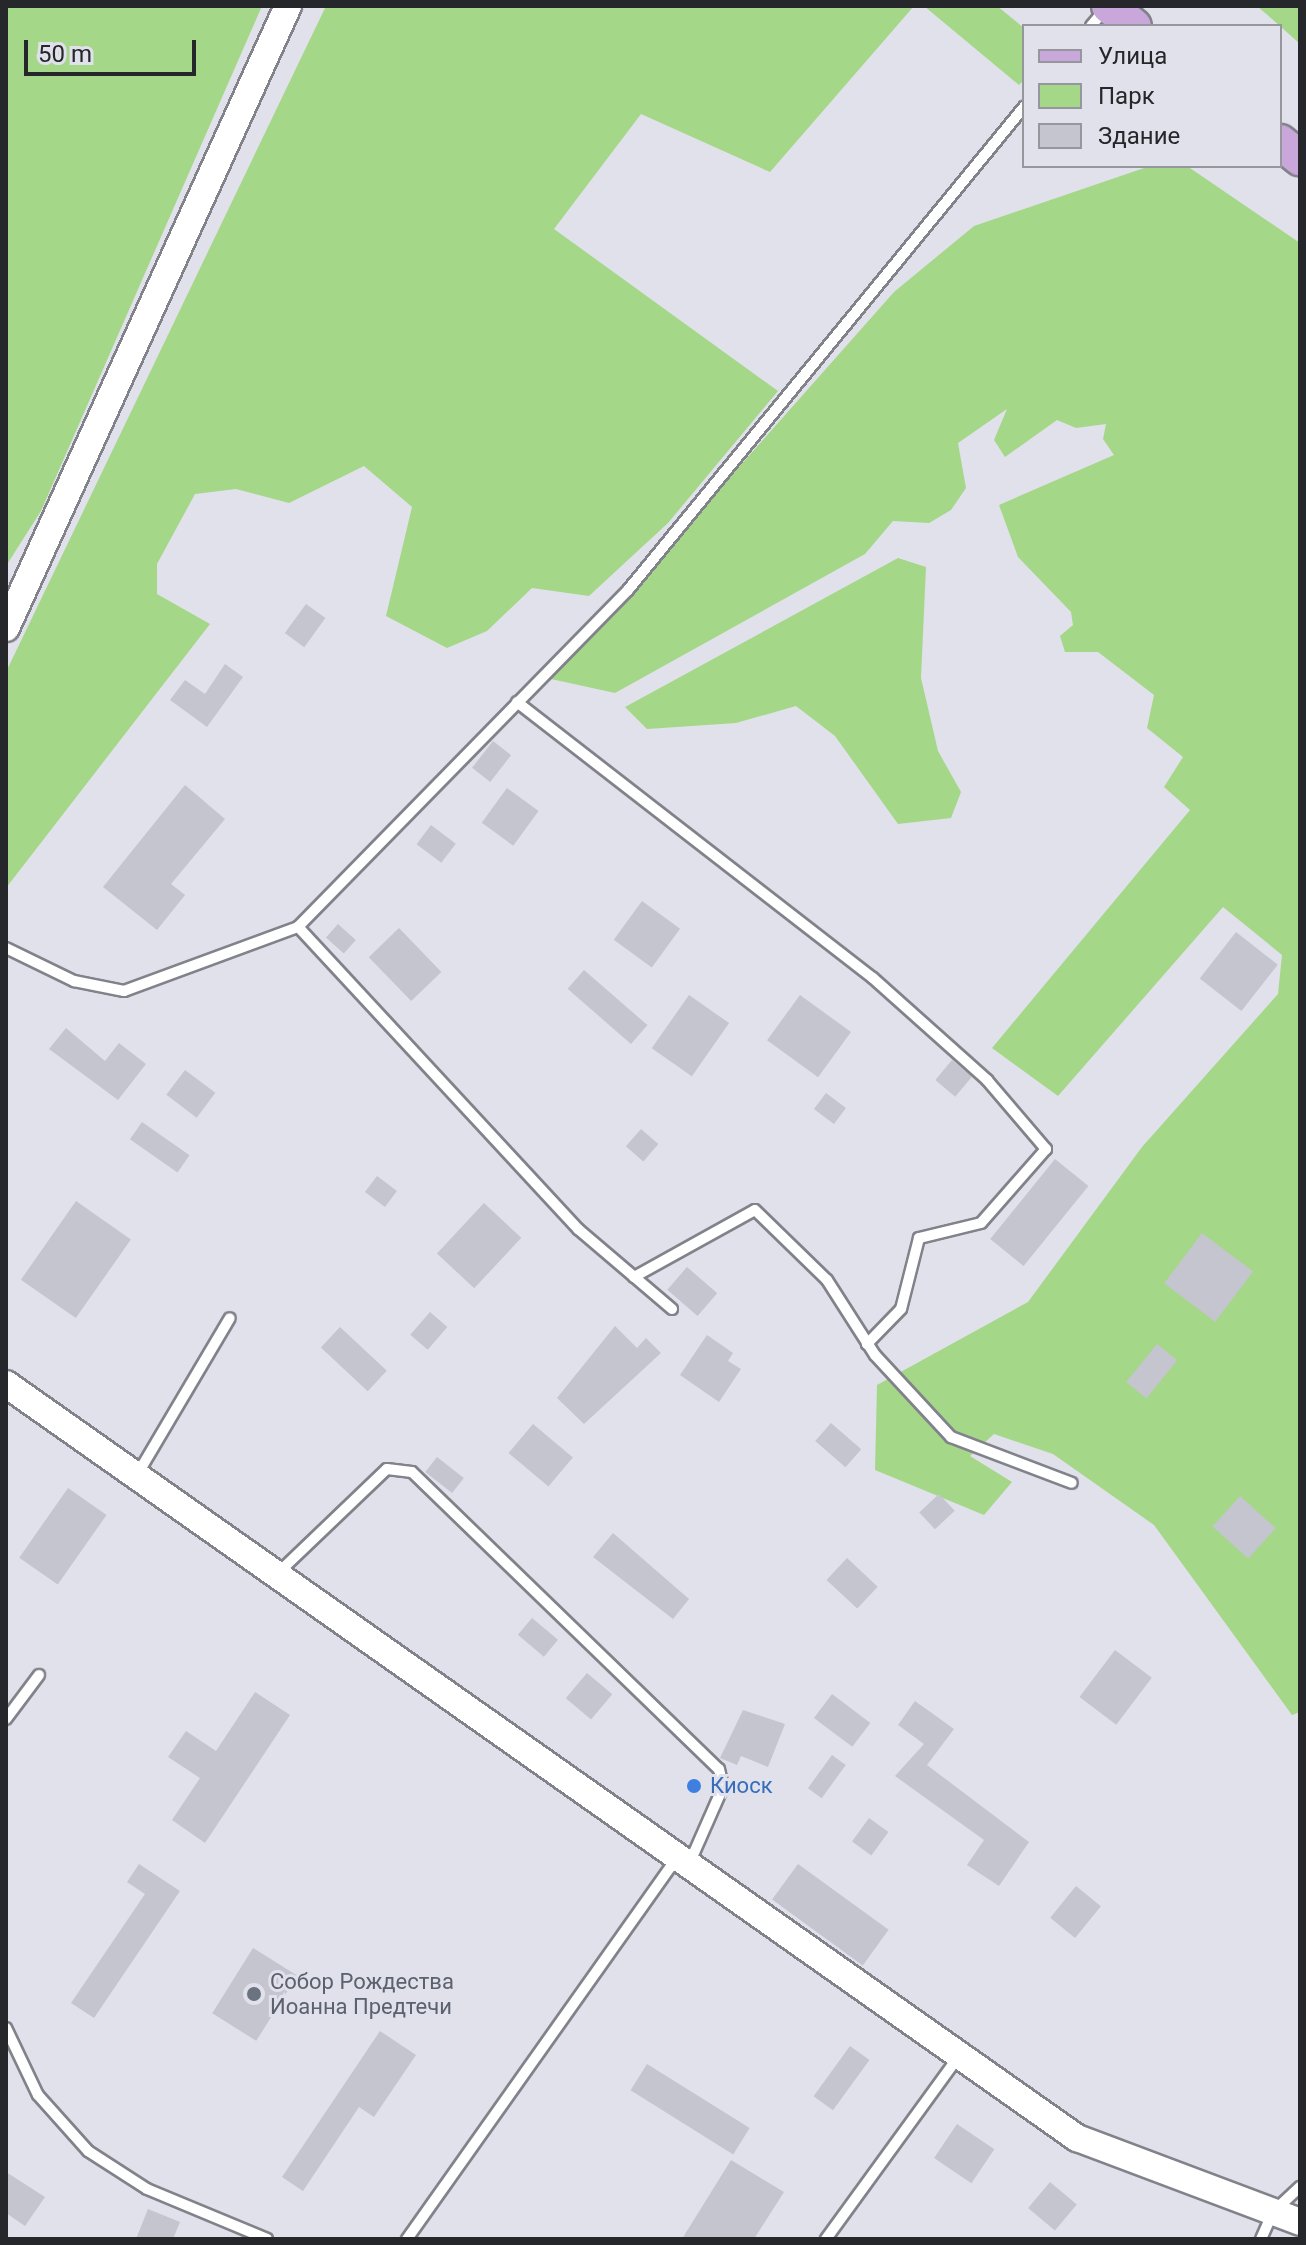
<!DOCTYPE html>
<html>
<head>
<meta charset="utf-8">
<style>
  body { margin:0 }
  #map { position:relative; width:1306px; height:2245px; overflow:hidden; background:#e0e1ea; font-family:Roboto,sans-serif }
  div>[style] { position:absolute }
  .green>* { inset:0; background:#a5d788 }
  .building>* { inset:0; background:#c4c5ce; transform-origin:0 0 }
  .roads { filter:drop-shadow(2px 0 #81828a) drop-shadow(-2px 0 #81828a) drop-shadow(0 2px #81828a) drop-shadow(0 -2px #81828a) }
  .service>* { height:10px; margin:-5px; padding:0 5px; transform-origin:5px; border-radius:5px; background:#fff }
  .tertiary>* { height:26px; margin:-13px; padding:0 13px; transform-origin:13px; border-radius:13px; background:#fff }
  .primary>* { height:34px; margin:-17px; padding:0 17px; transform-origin:17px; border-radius:17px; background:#caa7da }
  .dots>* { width:22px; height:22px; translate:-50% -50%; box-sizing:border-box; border:4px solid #e0e1ea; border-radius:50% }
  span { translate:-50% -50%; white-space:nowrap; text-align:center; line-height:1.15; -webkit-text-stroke:6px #e0e1ea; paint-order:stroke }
  .shop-label { font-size:22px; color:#366cbe }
  .left { translate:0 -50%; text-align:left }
  .worship-label { font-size:22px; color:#5b616d }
  .frame { position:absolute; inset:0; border:8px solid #26272a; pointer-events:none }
  .legend { position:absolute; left:1022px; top:24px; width:260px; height:144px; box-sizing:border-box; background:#e0e1ea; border:2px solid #96979d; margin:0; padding:10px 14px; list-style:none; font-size:24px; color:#26272a }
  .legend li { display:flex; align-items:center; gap:16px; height:40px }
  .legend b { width:40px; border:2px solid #96979d }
  .scale { position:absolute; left:24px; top:40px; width:172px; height:36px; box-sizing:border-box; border:4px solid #26272a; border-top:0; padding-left:10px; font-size:24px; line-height:28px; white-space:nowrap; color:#26272a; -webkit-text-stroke:6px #e0e1ea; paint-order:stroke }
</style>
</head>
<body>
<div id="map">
  <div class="green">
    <div style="clip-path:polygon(6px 6px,262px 6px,41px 511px,6px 566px)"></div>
    <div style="clip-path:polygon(326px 6px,914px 6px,770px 172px,641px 114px,554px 229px,778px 391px,668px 523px,589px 596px,532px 588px,487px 631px,447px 648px,386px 616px,412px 507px,364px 466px,289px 503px,236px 489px,195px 494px,157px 564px,157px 594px,210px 624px,6px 888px,6px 672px)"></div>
    <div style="clip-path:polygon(924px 6px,997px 6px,1024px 28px,1024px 80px,1019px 85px)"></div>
    <div style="clip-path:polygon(1257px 6px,1300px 6px,1300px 44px,1280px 26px)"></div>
    <div style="clip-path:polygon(1150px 166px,1187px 166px,1300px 243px,1300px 1712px,1292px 1715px,1154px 1525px,1053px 1454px,994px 1434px,970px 1456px,1012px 1482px,984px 1515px,875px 1470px,877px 1385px,1028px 1302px,1142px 1147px,1278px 994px,1282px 955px,1223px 907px,1058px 1096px,992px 1048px,1190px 810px,1164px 787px,1183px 757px,1147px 728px,1154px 695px,1098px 652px,1065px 652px,1060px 636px,1073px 625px,1071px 612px,1018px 557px,999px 505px,1114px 455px,1103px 439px,1106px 424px,1076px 428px,1057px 420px,1005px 457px,994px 440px,1007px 409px,958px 443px,966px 488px,951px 510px,929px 523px,893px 521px,865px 554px,615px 693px,551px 679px,894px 292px,974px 226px)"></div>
    <div style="clip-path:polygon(898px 558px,926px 567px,921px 678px,938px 751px,961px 792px,951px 818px,898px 824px,835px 736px,796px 706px,736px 723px,647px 729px,625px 707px)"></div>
  </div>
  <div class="building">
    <div style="left:306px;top:604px;width:24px;height:36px;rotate:36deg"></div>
    <div style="clip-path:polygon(225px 664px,243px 677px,207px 727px,170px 700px,185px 680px,205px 694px)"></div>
    <div style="left:493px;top:741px;width:23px;height:34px;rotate:38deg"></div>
    <div style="clip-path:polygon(185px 785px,225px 819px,171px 884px,185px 895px,157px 930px,103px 887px)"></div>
    <div style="left:507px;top:788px;width:39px;height:43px;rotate:36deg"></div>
    <div style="left:431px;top:825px;width:31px;height:24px;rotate:37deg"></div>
    <div style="left:642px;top:901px;width:47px;height:48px;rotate:36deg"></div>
    <div style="left:338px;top:924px;width:24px;height:18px;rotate:42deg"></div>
    <div style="left:399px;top:928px;width:61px;height:42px;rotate:46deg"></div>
    <div style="left:1236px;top:932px;width:53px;height:59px;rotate:38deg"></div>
    <div style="left:584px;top:970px;width:84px;height:25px;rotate:41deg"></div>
    <div style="left:689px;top:995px;width:49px;height:65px;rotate:35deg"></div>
    <div style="left:800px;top:995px;width:63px;height:56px;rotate:36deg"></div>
    <div style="clip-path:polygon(66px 1028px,105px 1061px,119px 1043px,146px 1064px,118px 1100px,49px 1049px)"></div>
    <div style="left:952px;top:1060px;width:26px;height:26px;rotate:40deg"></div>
    <div style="left:185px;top:1070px;width:38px;height:31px;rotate:37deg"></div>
    <div style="left:826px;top:1093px;width:25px;height:20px;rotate:37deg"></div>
    <div style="left:142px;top:1122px;width:58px;height:21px;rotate:35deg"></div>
    <div style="left:641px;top:1129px;width:23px;height:23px;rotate:41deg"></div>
    <div style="left:1055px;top:1159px;width:43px;height:103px;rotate:39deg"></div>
    <div style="left:377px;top:1176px;width:25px;height:20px;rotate:37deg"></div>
    <div style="left:76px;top:1201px;width:67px;height:96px;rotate:35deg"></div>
    <div style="left:484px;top:1203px;width:51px;height:69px;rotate:43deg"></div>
    <div style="left:1202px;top:1233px;width:64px;height:63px;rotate:37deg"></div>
    <div style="left:687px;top:1267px;width:40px;height:30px;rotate:41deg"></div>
    <div style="left:430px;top:1312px;width:23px;height:30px;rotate:41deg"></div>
    <div style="clip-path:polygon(615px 1326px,637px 1348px,646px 1338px,661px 1353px,584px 1424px,557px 1398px)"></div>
    <div style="left:340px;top:1327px;width:64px;height:28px;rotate:43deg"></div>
    <div style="clip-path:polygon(707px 1335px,733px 1353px,728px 1361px,741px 1369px,719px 1402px,680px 1375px)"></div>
    <div style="left:1157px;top:1344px;width:26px;height:49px;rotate:39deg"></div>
    <div style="left:831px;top:1423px;width:40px;height:24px;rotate:41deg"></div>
    <div style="left:533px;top:1424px;width:52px;height:38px;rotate:40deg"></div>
    <div style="left:437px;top:1457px;width:34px;height:19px;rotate:38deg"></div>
    <div style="left:68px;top:1488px;width:47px;height:85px;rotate:35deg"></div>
    <div style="left:939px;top:1494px;width:23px;height:27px;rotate:47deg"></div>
    <div style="left:1240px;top:1496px;width:48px;height:41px;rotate:42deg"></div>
    <div style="clip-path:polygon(613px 1533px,689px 1599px,673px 1619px,593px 1557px)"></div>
    <div style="left:847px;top:1558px;width:42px;height:30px;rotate:43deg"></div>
    <div style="left:532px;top:1618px;width:34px;height:22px;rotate:40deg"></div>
    <div style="left:1115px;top:1650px;width:46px;height:59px;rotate:37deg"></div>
    <div style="left:587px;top:1673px;width:33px;height:33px;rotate:40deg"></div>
    <div style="clip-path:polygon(255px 1692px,290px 1715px,205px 1843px,172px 1820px,200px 1778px,168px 1757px,186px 1731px,216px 1751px)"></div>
    <div style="left:832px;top:1694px;width:48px;height:30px;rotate:37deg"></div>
    <div style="clip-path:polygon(915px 1701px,954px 1729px,927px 1765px,1029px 1842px,999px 1886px,967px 1865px,984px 1840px,895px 1776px,924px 1744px,898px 1725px)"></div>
    <div style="clip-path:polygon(743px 1710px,785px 1724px,768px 1767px,741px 1756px,737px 1765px,720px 1758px)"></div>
    <div style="left:832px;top:1755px;width:17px;height:41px;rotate:36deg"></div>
    <div style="left:869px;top:1818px;width:24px;height:29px;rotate:36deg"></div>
    <div style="clip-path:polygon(139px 1864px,180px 1891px,94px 2018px,71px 2003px,145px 1894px,127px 1882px)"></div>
    <div style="left:798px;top:1864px;width:112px;height:44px;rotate:36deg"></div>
    <div style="left:1076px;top:1886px;width:32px;height:41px;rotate:39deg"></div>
    <div style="left:253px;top:1948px;width:52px;height:77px;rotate:32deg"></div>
    <div style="clip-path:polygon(380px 2031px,416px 2055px,374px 2117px,359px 2107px,303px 2191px,282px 2177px)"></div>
    <div style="left:850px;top:2046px;width:24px;height:62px;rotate:36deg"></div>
    <div style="left:647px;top:2064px;width:121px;height:31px;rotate:32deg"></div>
    <div style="left:957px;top:2124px;width:45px;height:41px;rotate:34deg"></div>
    <div style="clip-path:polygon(731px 2160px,784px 2192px,754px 2239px,682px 2239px)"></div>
    <div style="clip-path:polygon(6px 2172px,45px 2197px,25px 2226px,6px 2213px)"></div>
    <div style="left:1050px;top:2182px;width:35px;height:34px;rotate:40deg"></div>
    <div style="clip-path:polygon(148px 2209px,180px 2222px,173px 2239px,136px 2239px)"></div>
  </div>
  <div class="roads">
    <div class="service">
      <div style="left:1091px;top:26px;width:23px;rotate:-50deg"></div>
      <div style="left:517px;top:702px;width:450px;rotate:37.8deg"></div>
      <div style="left:873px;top:978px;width:153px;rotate:41.8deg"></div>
      <div style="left:987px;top:1080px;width:91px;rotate:49.5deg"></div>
      <div style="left:1046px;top:1149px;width:98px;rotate:131.3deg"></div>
      <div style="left:981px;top:1223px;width:64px;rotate:166.4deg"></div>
      <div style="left:919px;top:1238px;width:73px;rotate:104.2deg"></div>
      <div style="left:901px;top:1309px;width:49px;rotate:134.2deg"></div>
      <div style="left:6px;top:948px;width:76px;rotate:25.9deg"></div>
      <div style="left:74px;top:981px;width:51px;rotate:11.3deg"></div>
      <div style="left:124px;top:991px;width:185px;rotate:-20.2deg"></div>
      <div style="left:634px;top:1277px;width:138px;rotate:-29deg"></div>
      <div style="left:755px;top:1210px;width:100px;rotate:44.2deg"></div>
      <div style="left:827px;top:1280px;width:89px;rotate:57.4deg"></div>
      <div style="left:875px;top:1355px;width:112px;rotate:47.2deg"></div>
      <div style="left:951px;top:1437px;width:129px;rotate:20.8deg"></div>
      <div style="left:672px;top:1309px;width:123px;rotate:-139.6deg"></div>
      <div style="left:578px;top:1229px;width:412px;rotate:-132.8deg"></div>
      <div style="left:298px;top:927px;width:472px;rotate:-45.6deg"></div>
      <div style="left:628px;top:590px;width:625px;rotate:-50.65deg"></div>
      <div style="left:137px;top:1475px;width:182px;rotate:-59.4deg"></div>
      <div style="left:277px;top:1574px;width:152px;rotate:-43.7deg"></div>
      <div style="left:387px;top:1469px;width:25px;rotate:7deg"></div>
      <div style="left:412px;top:1472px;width:427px;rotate:44.1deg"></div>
      <div style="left:719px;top:1769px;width:18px;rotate:77deg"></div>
      <div style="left:723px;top:1787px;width:84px;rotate:113.8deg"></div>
      <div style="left:6px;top:1719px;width:55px;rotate:-53.1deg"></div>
      <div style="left:6px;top:2028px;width:74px;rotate:64.5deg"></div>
      <div style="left:38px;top:2095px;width:75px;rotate:48.2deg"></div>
      <div style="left:88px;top:2151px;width:70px;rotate:32.8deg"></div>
      <div style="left:147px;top:2189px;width:130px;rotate:22.6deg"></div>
      <div style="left:407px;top:2239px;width:466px;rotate:-54.7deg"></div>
      <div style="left:826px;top:2239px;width:226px;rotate:-54deg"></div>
      <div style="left:1261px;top:2239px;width:30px;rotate:-66deg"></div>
      <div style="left:1273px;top:2212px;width:37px;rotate:-43deg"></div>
    </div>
    <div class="tertiary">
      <div style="left:6px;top:628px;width:683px;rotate:-65.61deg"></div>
      <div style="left:6px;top:1384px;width:1310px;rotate:35.15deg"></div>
      <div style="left:1077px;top:2138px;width:238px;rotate:20.6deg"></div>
    </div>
    <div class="primary">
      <div style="left:1109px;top:6px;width:32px;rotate:39deg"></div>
      <div style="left:1280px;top:142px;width:26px;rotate:39deg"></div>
    </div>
  </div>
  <div class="dots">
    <div style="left:694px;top:1786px;background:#3f7fe0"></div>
    <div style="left:254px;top:1994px;background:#6b7280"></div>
  </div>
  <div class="shop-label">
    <span class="left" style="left:710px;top:1786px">Киоск</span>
  </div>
  <div class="worship-label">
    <span class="left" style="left:270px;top:1994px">Собор Рождества<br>Иоанна Предтечи</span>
  </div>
  <div class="frame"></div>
  <ul class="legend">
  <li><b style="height:10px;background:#caa7da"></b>Улица</li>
  <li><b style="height:22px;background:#a5d788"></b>Парк</li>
  <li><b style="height:22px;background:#c4c5ce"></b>Здание</li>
  </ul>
  <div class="scale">50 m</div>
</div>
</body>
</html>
